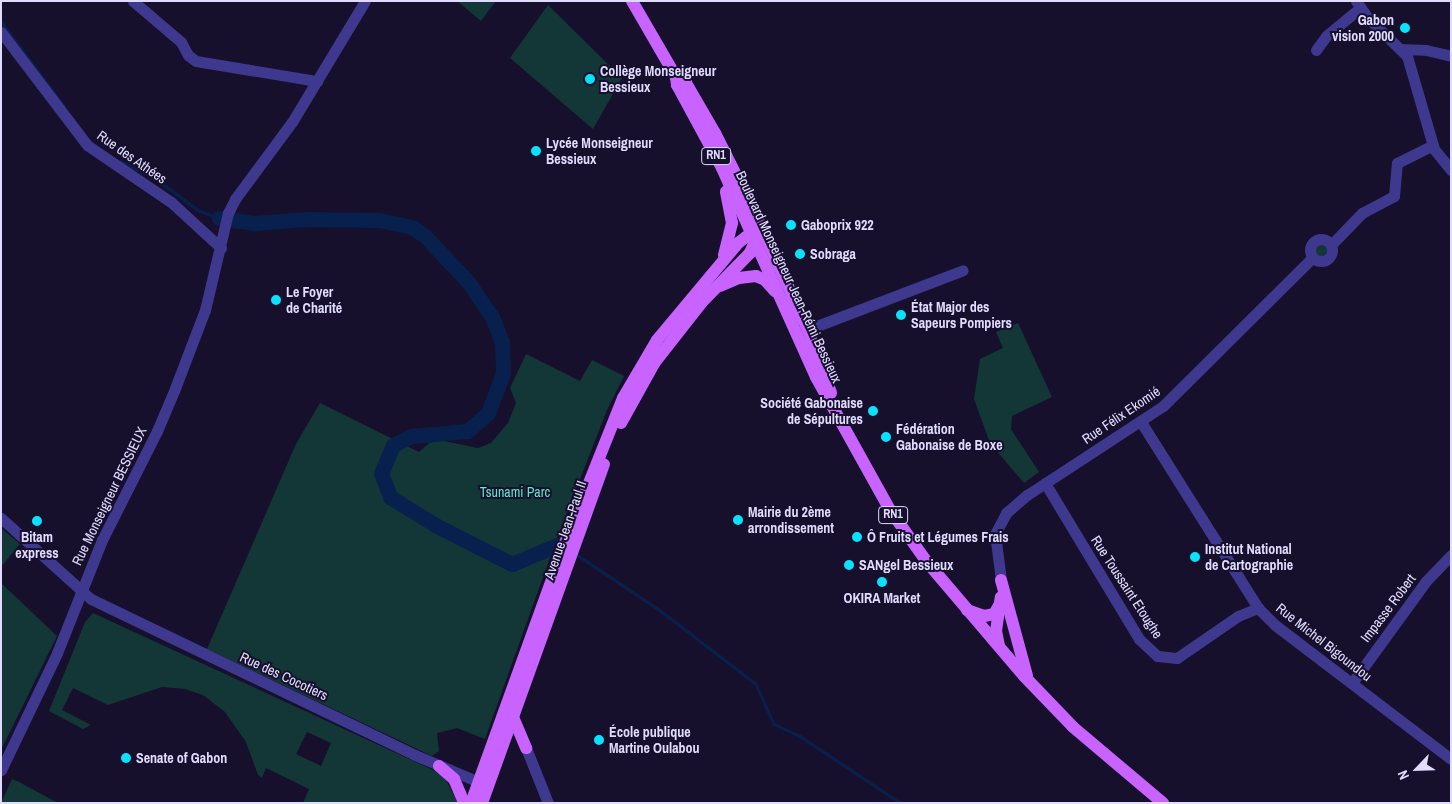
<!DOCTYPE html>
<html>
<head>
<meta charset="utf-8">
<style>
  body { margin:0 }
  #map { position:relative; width:1452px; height:804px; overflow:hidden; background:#16102d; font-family:"Archivo Narrow",sans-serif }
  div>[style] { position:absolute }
  .green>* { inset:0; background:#133737 }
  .round { border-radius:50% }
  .stream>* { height:2.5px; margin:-1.25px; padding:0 1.25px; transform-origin:1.25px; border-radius:1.25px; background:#08204e }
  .river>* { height:15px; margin:-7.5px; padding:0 7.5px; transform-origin:7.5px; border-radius:7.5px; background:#08204e }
  .minor>* { height:11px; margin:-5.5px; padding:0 5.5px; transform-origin:5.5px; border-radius:5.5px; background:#3e398e }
  .minor>.ring { margin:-5.5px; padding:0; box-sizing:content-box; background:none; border:11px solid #3e398e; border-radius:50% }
  .major>* { height:12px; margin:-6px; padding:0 6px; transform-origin:6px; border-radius:6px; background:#c863ff }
  .dots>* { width:14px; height:14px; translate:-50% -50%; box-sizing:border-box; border:2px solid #16102d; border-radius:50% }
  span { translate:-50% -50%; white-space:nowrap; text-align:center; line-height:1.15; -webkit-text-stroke:4px #16102d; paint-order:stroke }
  .shield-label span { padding:1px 4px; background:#16102d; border:1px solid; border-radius:4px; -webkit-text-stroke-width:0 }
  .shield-label { font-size:12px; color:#e1dcff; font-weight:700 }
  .poi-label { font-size:14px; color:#e1dcff; font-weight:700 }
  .right { translate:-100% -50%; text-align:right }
  .left { translate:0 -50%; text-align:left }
  .street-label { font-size:14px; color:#e1dcff }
  .park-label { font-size:14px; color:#60e7c8 }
  .frame { position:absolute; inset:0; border:2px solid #e1dcff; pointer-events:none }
  .north { position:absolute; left:1392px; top:744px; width:50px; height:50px; -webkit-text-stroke:4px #16102d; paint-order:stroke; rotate:246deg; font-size:14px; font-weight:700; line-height:20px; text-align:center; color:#e1dcff }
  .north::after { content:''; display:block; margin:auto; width:18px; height:22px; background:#e1dcff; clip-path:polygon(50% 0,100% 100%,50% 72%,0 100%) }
</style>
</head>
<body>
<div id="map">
  <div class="green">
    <div style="clip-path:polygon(457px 1px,496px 1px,481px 21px)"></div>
    <div style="clip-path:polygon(548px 5px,622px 78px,593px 129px,510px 58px)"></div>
    <div class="round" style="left:1311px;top:241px;width:16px;height:16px"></div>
    <div style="clip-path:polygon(1018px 323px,1052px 397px,1012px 416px,1011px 429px,1039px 472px,1024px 483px,990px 443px,974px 399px,980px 359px,1003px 348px,996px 332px)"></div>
    <div style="clip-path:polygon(526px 354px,580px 381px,592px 360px,624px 376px,607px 410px,557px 538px,485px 739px,457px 728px,437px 733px,439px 751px,432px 756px,207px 649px,296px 444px,320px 403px,419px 452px,434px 439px,478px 448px,491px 443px,508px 423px,516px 403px,510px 388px)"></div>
    <div style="clip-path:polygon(1px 528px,20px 544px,1px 567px)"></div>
    <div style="clip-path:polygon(1px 583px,57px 636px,1px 750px)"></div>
    <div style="clip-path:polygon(evenodd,93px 613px,435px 771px,445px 778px,458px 803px,303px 803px,309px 789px,266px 768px,262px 778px,258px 775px,246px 742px,225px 712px,203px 695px,185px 689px,162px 687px,108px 705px,73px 688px,62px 710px,91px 725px,83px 729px,49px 711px,85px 622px,93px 613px,307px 732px,331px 743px,321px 766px,296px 754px,307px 732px)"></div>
    <div style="clip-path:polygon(12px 779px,19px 782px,58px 803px,1px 803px)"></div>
  </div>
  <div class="stream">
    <div style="left:1px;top:21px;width:106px;rotate:53.5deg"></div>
    <div style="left:121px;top:161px;width:38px;rotate:27deg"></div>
    <div style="left:155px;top:178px;width:54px;rotate:36.7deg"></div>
    <div style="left:198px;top:210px;width:22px;rotate:21deg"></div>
    <div style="left:576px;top:554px;width:102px;rotate:33.8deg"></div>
    <div style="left:661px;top:611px;width:120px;rotate:37.5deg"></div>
    <div style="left:756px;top:684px;width:44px;rotate:65.8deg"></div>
    <div style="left:774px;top:724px;width:29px;rotate:25deg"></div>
    <div style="left:800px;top:736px;width:121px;rotate:33.6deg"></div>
  </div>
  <div class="river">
    <div style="left:219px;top:218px;width:35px;rotate:8deg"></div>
    <div style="left:254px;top:223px;width:53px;rotate:-4.3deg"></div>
    <div style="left:307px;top:219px;width:72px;rotate:0.8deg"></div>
    <div style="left:379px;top:220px;width:34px;rotate:12deg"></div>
    <div style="left:412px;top:227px;width:16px;rotate:35deg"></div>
    <div style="left:425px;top:236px;width:64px;rotate:46.9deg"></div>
    <div style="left:469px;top:283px;width:43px;rotate:56.3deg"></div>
    <div style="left:493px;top:319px;width:25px;rotate:69deg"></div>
    <div style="left:502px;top:342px;width:31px;rotate:88deg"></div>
    <div style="left:503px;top:373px;width:43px;rotate:110.6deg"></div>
    <div style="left:488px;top:413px;width:28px;rotate:139deg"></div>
    <div style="left:467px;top:431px;width:56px;rotate:174.9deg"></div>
    <div style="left:411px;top:436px;width:20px;rotate:153deg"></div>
    <div style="left:393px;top:445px;width:30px;rotate:113deg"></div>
    <div style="left:381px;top:473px;width:26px;rotate:69deg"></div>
    <div style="left:390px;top:497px;width:55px;rotate:31.7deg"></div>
    <div style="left:437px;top:526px;width:84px;rotate:26.9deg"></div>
    <div style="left:512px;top:564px;width:49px;rotate:-22.9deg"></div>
  </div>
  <div class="minor">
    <div style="left:133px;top:1px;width:63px;rotate:40.5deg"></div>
    <div style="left:181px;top:42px;width:15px;rotate:62deg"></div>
    <div style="left:188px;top:55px;width:10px;rotate:37deg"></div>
    <div style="left:196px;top:61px;width:123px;rotate:9.4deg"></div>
    <div style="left:1356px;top:1px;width:19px;rotate:55deg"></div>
    <div style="left:1367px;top:17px;width:56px;rotate:44.3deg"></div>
    <div style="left:1407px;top:56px;width:97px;rotate:73.8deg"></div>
    <div style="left:1434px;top:149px;width:27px;rotate:51deg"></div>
    <div style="left:1px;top:32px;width:142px;rotate:52.7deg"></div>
    <div style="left:87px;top:145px;width:102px;rotate:34.2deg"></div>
    <div style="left:171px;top:202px;width:68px;rotate:42.6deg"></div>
    <div style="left:1401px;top:49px;width:25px;rotate:2deg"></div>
    <div style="left:1426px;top:50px;width:26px;rotate:13deg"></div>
    <div style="left:1316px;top:50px;width:17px;rotate:-54deg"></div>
    <div style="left:1326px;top:36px;width:44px;rotate:-39.5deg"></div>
    <div class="ring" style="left:1310px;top:239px;width:11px;height:11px"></div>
    <div style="left:1331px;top:245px;width:45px;rotate:-45.9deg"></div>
    <div style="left:1362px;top:213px;width:36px;rotate:-28deg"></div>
    <div style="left:1394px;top:196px;width:33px;rotate:-85deg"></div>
    <div style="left:1397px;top:163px;width:40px;rotate:-26.6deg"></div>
    <div style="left:801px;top:332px;width:173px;rotate:-20.9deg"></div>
    <div style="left:1141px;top:422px;width:220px;rotate:57.8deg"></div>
    <div style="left:1258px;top:608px;width:24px;rotate:45deg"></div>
    <div style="left:1275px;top:625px;width:221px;rotate:37.3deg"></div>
    <div style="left:1045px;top:483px;width:182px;rotate:58.9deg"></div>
    <div style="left:1139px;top:639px;width:25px;rotate:43deg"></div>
    <div style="left:1157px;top:656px;width:20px;rotate:6deg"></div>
    <div style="left:1177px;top:658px;width:74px;rotate:-34.5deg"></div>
    <div style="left:1238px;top:616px;width:22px;rotate:-22deg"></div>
    <div style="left:1px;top:518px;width:121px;rotate:42deg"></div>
    <div style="left:91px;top:599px;width:360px;rotate:25.7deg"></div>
    <div style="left:415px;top:755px;width:77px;rotate:22.9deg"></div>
    <div style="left:1001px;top:580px;width:46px;rotate:-97.4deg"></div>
    <div style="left:995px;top:534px;width:24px;rotate:-62deg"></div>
    <div style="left:1006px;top:513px;width:28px;rotate:-41deg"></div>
    <div style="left:1027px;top:495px;width:163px;rotate:-33.2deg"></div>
    <div style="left:1163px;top:406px;width:211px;rotate:-44.8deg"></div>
    <div style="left:1352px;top:683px;width:126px;rotate:-54deg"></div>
    <div style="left:1426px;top:581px;width:36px;rotate:-46deg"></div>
    <div style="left:526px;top:748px;width:59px;rotate:68.2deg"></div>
    <div style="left:1px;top:770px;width:130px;rotate:-64.4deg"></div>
    <div style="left:57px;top:653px;width:122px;rotate:-68.3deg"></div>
    <div style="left:102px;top:540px;width:122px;rotate:-63.2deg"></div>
    <div style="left:157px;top:431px;width:43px;rotate:-67deg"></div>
    <div style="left:174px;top:391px;width:87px;rotate:-69.1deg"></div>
    <div style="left:205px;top:310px;width:100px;rotate:-76.7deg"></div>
    <div style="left:228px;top:213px;width:16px;rotate:-63deg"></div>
    <div style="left:235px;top:199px;width:96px;rotate:-53.5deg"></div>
    <div style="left:292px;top:122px;width:141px;rotate:-58.9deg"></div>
  </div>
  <div class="major">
    <div style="left:632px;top:1px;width:88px;rotate:59.9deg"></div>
    <div style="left:676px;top:77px;width:8px;rotate:83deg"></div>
    <div style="left:677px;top:85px;width:94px;rotate:61.5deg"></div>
    <div style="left:722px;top:168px;width:229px;rotate:65.8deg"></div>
    <div style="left:816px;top:377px;width:152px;rotate:60.9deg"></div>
    <div style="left:890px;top:510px;width:64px;rotate:54.6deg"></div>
    <div style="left:927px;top:562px;width:150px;rotate:49.6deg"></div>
    <div style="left:1024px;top:676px;width:71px;rotate:46.1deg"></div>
    <div style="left:1073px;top:727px;width:118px;rotate:40.2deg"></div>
    <div style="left:676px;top:77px;width:12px;rotate:31deg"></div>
    <div style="left:686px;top:83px;width:58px;rotate:59.9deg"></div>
    <div style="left:715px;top:133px;width:85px;rotate:63.4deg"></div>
    <div style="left:753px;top:209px;width:133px;rotate:65.6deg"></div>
    <div style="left:808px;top:330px;width:67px;rotate:69.9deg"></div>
    <div style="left:724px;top:151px;width:20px;rotate:70deg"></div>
    <div style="left:724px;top:255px;width:33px;rotate:-76deg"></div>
    <div style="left:732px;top:223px;width:32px;rotate:-101deg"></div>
    <div style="left:720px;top:286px;width:21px;rotate:-23deg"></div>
    <div style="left:739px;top:278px;width:17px;rotate:-7deg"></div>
    <div style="left:756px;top:276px;width:10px;rotate:24deg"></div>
    <div style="left:765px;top:280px;width:15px;rotate:48deg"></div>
    <div style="left:791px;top:298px;width:26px;rotate:61deg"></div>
    <div style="left:621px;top:423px;width:70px;rotate:-60.9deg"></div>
    <div style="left:655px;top:362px;width:76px;rotate:-51.9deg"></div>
    <div style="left:702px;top:302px;width:69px;rotate:-45.6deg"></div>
    <div style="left:750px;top:253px;width:17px;rotate:-66deg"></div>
    <div style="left:1001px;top:580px;width:99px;rotate:74.8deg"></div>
    <div style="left:967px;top:610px;width:18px;rotate:19deg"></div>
    <div style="left:984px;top:616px;width:10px;rotate:-11deg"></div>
    <div style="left:994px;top:614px;width:12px;rotate:-59deg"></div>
    <div style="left:999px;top:646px;width:15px;rotate:-101deg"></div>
    <div style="left:996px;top:631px;width:34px;rotate:-82deg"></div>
    <div style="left:513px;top:717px;width:34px;rotate:67deg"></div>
    <div style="left:439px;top:766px;width:20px;rotate:41deg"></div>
    <div style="left:454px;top:779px;width:26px;rotate:67deg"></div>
    <div style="left:471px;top:803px;width:276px;rotate:-70.1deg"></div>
    <div style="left:565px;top:543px;width:156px;rotate:-68.2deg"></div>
    <div style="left:623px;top:398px;width:67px;rotate:-59.6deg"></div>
    <div style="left:657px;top:340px;width:126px;rotate:-50.1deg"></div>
    <div style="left:738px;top:243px;width:10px;rotate:-37deg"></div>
    <div style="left:746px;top:237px;width:14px;rotate:4deg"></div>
    <div style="left:482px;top:803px;width:360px;rotate:-70.2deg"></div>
  </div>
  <div class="dots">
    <div style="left:1405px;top:28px;background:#08e2ff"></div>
    <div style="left:590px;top:79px;background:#08e2ff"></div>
    <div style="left:536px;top:151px;background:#08e2ff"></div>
    <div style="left:791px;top:225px;background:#08e2ff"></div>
    <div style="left:800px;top:254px;background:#08e2ff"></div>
    <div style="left:276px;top:300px;background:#08e2ff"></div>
    <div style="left:901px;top:315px;background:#08e2ff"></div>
    <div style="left:873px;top:411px;background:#08e2ff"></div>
    <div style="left:886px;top:437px;background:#08e2ff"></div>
    <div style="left:738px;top:520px;background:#08e2ff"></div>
    <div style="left:37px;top:521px;background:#08e2ff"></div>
    <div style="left:857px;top:537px;background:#08e2ff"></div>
    <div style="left:1195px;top:557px;background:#08e2ff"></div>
    <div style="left:849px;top:565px;background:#08e2ff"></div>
    <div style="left:882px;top:582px;background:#08e2ff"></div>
    <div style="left:599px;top:740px;background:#08e2ff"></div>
    <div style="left:126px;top:758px;background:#08e2ff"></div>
  </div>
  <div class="shield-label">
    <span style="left:716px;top:156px">RN1</span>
    <span style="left:893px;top:515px">RN1</span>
  </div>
  <div class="poi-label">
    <span class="right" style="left:1394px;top:28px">Gabon<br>vision 2000</span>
    <span class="left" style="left:600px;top:79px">Collège Monseigneur<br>Bessieux</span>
    <span class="left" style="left:546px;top:151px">Lycée Monseigneur<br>Bessieux</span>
    <span class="left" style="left:801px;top:225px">Gaboprix 922</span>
    <span class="left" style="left:810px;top:254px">Sobraga</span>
    <span class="left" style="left:286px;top:300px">Le Foyer<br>de Charité</span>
    <span class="left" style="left:911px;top:315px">État Major des<br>Sapeurs Pompiers</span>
    <span class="right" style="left:863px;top:411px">Société Gabonaise<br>de Sépultures</span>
    <span class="left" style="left:896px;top:437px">Fédération<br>Gabonaise de Boxe</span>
    <span class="left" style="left:748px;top:520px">Mairie du 2ème<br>arrondissement</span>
    <span style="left:37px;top:545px">Bitam<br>express</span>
    <span class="left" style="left:867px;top:537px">Ô Fruits et Légumes Frais</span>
    <span class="left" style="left:1205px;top:557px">Institut National<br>de Cartographie</span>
    <span class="left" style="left:859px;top:565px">SANgel Bessieux</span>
    <span style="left:882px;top:598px">OKIRA Market</span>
    <span class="left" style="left:609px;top:740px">École publique<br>Martine Oulabou</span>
    <span class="left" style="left:136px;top:758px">Senate of Gabon</span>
  </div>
  <div class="street-label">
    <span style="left:132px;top:157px;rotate:35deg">Rue des Athées</span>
    <span style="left:789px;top:277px;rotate:65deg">Boulevard Monseigneur Jean-Rémi Bessieux</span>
    <span style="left:1121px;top:415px;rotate:-34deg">Rue Félix Ekomié</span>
    <span style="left:109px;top:496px;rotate:-64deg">Rue Monseigneur BESSIEUX</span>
    <span style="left:565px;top:530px;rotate:-71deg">Avenue Jean-Paul II</span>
    <span style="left:1127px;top:587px;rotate:57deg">Rue Toussaint Etoughe</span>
    <span style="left:1388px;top:608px;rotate:-53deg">Impasse Robert</span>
    <span style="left:1324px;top:642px;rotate:38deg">Rue Michel Bigoundou</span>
    <span style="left:284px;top:676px;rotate:25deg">Rue des Cocotiers</span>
  </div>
  <div class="park-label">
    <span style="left:515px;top:492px">Tsunami Parc</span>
  </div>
  <div class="frame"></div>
  <div class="north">N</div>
</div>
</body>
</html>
